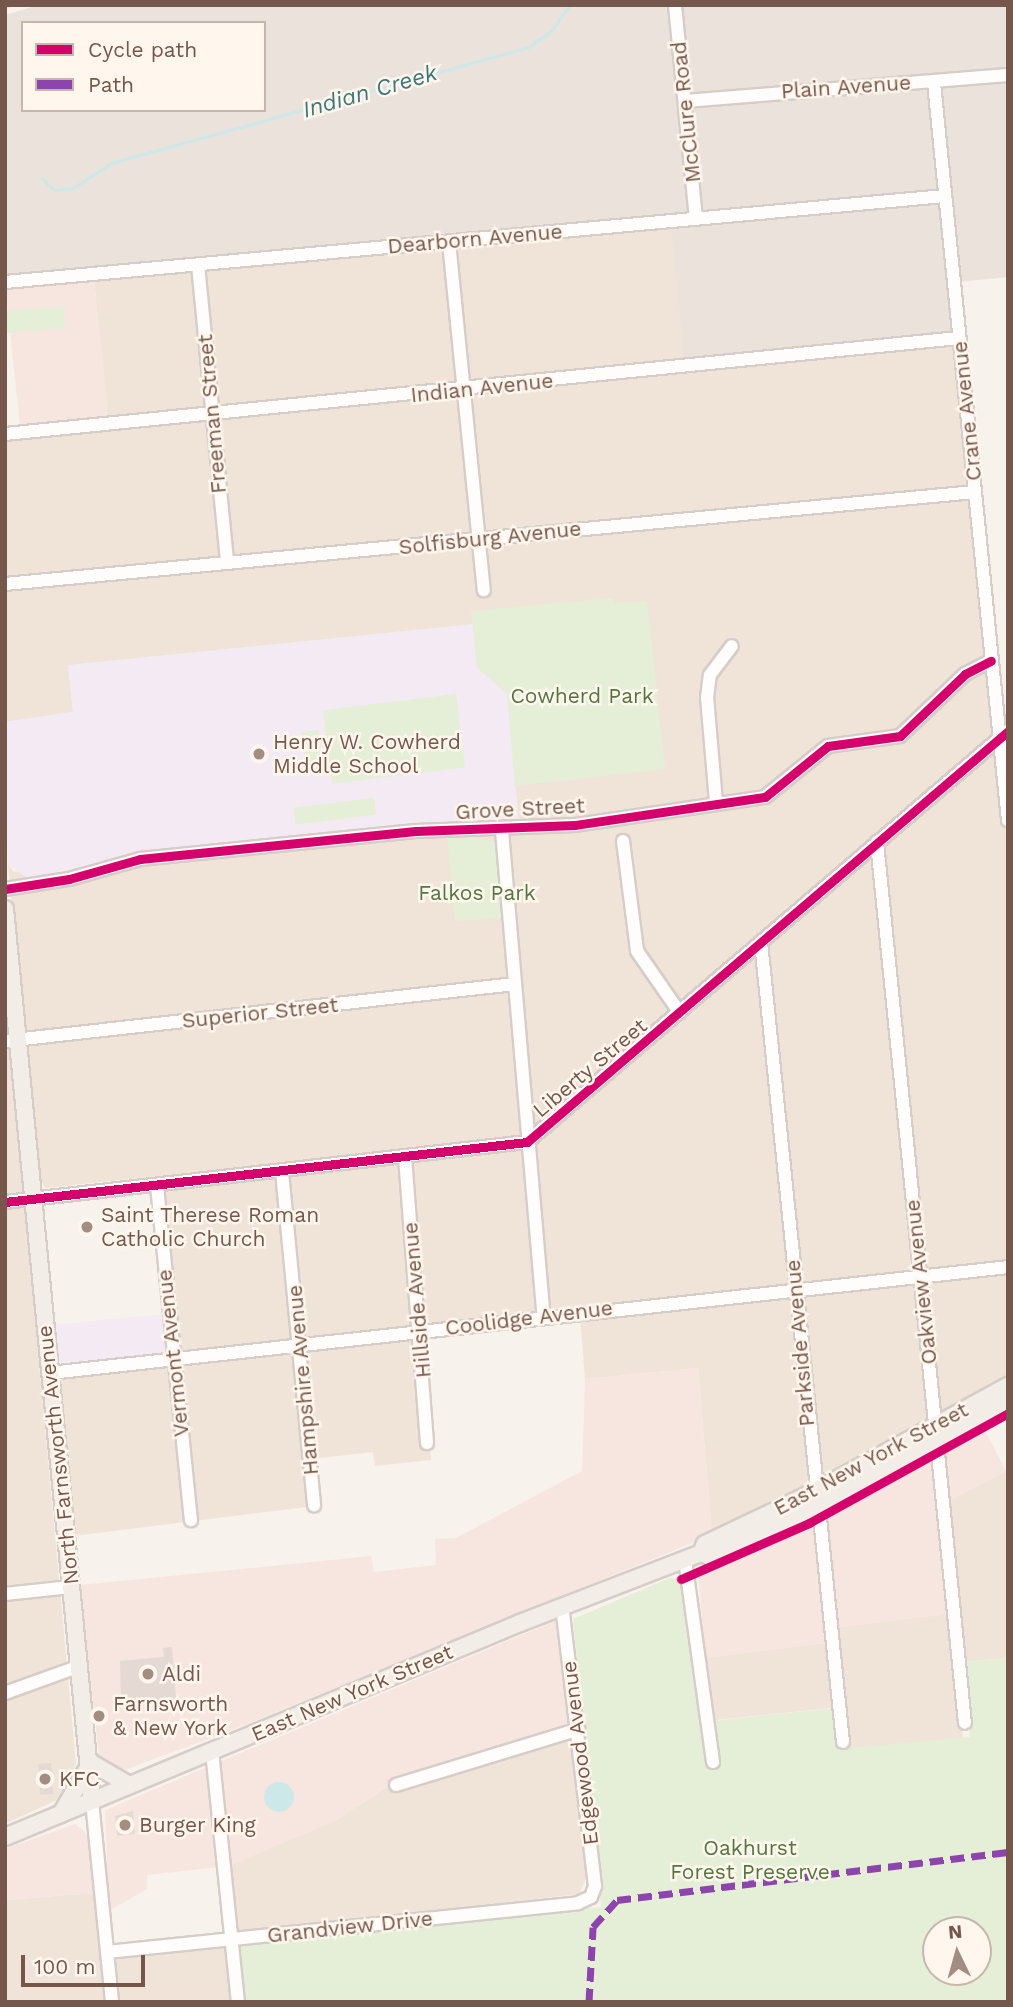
<!DOCTYPE html>
<html>
<head>
<meta charset="utf-8">
<style>
  body { margin:0 }
  #map { position:relative; width:1013px; height:2007px; overflow:hidden; background:#f7f2ec; font-family:"Work Sans",sans-serif }
  div>[style] { position:absolute }
  .residential>* { inset:0; background:#f0e4d9; transform-origin:0 0 }
  .commercial>* { inset:0; background:#f7e6e0; transform-origin:0 0 }
  .industrial>* { inset:0; background:#ebe2dc }
  .education>* { inset:0; background:#f3eaf3 }
  .green>* { inset:0; background:#e5eed7; transform-origin:0 0 }
  .water>* { inset:0; background:#cde8e8 }
  .round { border-radius:50% }
  .stream>* { height:2.5px; margin:-1.25px; padding:0 1.25px; transform-origin:1.25px; border-radius:1.25px; background:#cde8e8 }
  .building>* { inset:0; background:#e4dad3; transform-origin:0 0 }
  .roads { filter:drop-shadow(2px 0 #d6cdc8) drop-shadow(-2px 0 #d6cdc8) drop-shadow(0 2px #d6cdc8) drop-shadow(0 -2px #d6cdc8) }
  .minor>* { height:12px; margin:-6px; padding:0 6px; transform-origin:6px; border-radius:6px; background:#fefdfc }
  .major>* { height:16px; margin:-8px; padding:0 8px; transform-origin:8px; border-radius:8px; background:#f2ede6 }
  .rail>* { height:2.5px; margin-top:-1.25px; transform-origin:0; background:repeating-linear-gradient(90deg,#e4e2e5 0 10px,transparent 0 17px) }
  .quiet>* { height:7px; margin-top:-3.5px; transform-origin:0; background:repeating-linear-gradient(90deg,#8e44ad 0 14px,transparent 0 21px) }
  .cycleway>* { height:9px; margin:-4.5px; padding:0 4.5px; transform-origin:4.5px; border-radius:4.5px; background:#d6006c }
  .dots>* { width:19px; height:19px; translate:-50% -50%; box-sizing:border-box; border:4px solid #fff6ed; border-radius:50% }
  span { translate:-50% -50%; white-space:nowrap; text-align:center; line-height:1.15; -webkit-text-stroke:5px #fff6ed; paint-order:stroke }
  .street-label { font-size:21px; color:#76574b }
  .park-label { font-size:21px; color:#547640 }
  .poi-label { font-size:21px; color:#76574b }
  .left { translate:0 -50%; text-align:left }
  .water-label { font-size:23px; color:#3f767b; font-style:italic }
  .frame { position:absolute; inset:0; border:7px solid #76574b; pointer-events:none }
  .legend { position:absolute; left:21px; top:21px; width:245px; height:91px; box-sizing:border-box; background:#fff6ed; border:2px solid #c8b6ac; margin:0; padding:9px 12px; list-style:none; font-size:21px; color:#76574b }
  .legend li { display:flex; align-items:center; gap:14px; height:35px }
  .legend b { width:35px; border:2px solid #c8b6ac }
  .north { position:absolute; left:922px; top:1916px; width:70px; height:70px; box-sizing:border-box; background:#fff6ed; border:2px solid #c8b6ac; border-radius:50%; rotate:355deg; font-size:19px; font-weight:700; line-height:28px; text-align:center; color:#76574b }
  .north::after { content:''; display:block; margin:auto; width:24px; height:32px; background:#a38d83; clip-path:polygon(50% 0,100% 100%,50% 72%,0 100%) }
  .scale { position:absolute; left:21px; top:1955px; width:124px; height:32px; box-sizing:border-box; border:4px solid #76574b; border-top:0; padding-left:9px; font-size:21px; line-height:24px; white-space:nowrap; color:#76574b; -webkit-text-stroke:5px #fff6ed; paint-order:stroke }
</style>
</head>
<body>
<div id="map">
  <div class="residential">
    <div style="clip-path:polygon(671px 224px,953px 340px,994px 727px,989px 737px,538px 1128px,511px 1139px,45px 1188px,37px 1171px,8px 864px,14px 872px,130px 856px,519px 825px,507px 694px,68px 665px,73px 712px,5px 722px,5px 438px,108px 426px,94px 279px)"></div>
    <div style="clip-path:polygon(1008px 735px,1008px 1381px,712px 1535px,698px 1368px,585px 1379px,580px 1316px,422px 1331px,431px 1460px,375px 1466px,373px 1452px,311px 1459px,315px 1506px,73px 1536px,59px 1380px,171px 1364px,153px 1199px,147px 1192px,531px 1147px)"></div>
    <div style="clip-path:polygon(5px 993px,76px 1764px,63px 1797px,5px 1824px)"></div>
    <div style="clip-path:polygon(1006px 1471px,1008px 1658px,962px 1662px,948px 1501px)"></div>
    <div style="left:950px;top:1614px;width:125px;height:116px;rotate:84deg"></div>
    <div style="left:827px;top:1643px;width:65px;height:123px;rotate:84deg"></div>
    <div style="clip-path:polygon(569px 1726px,587px 1876px,579px 1894px,235px 1933px,229px 1866px,360px 1805px,399px 1779px)"></div>
    <div style="clip-path:polygon(94px 1893px,105px 2002px,5px 2002px,5px 1900px)"></div>
    <div style="clip-path:polygon(241px 1944px,244px 2002px,116px 2002px,113px 1961px,120px 1955px)"></div>
  </div>
  <div class="commercial">
    <div style="left:94px;top:279px;width:140px;height:89px;rotate:84deg"></div>
    <div style="clip-path:polygon(698px 1368px,712px 1535px,222px 1734px,124px 1770px,100px 1764px,80px 1585px,371px 1556px,374px 1572px,436px 1565px,435px 1539px,456px 1538px,582px 1471px,585px 1379px)"></div>
    <div style="clip-path:polygon(981px 1423px,1006px 1471px,948px 1501px,945px 1446px)"></div>
    <div style="clip-path:polygon(924px 1457px,933px 1464px,950px 1614px,835px 1628px,826px 1510px)"></div>
    <div style="clip-path:polygon(799px 1521px,813px 1528px,827px 1643px,705px 1658px,698px 1569px)"></div>
    <div style="clip-path:polygon(560px 1619px,569px 1726px,399px 1779px,337px 1820px,229px 1866px,147px 1875px,147px 1889px,109px 1911px,105px 1810px)"></div>
    <div style="clip-path:polygon(75px 1824px,87px 1834px,94px 1893px,5px 1900px,5px 1849px)"></div>
  </div>
  <div class="industrial">
    <div style="clip-path:polygon(evenodd,39px 5px,1008px 5px,1008px 277px,949px 283px,953px 340px,685px 369px,671px 225px,5px 277px,5px 15px,39px 5px,23px 23px,264px 23px,264px 110px,23px 110px,23px 23px)"></div>
  </div>
  <div class="education">
    <div style="clip-path:polygon(473px 624px,477px 667px,507px 694px,519px 825px,130px 856px,74px 873px,26px 877px,8px 864px,5px 722px,73px 712px,68px 665px)"></div>
    <div style="clip-path:polygon(164px 1314px,168px 1345px,161px 1355px,56px 1363px,53px 1325px)"></div>
  </div>
  <div class="green">
    <div style="left:63px;top:306px;width:22px;height:58px;rotate:85deg"></div>
    <div style="clip-path:polygon(613px 598px,614px 603px,647px 601px,665px 769px,515px 786px,507px 694px,477px 667px,471px 611px)"></div>
    <div style="left:456px;top:694px;width:74px;height:134px;rotate:83deg"></div>
    <div style="left:319px;top:730px;width:37px;height:18px;rotate:84deg"></div>
    <div style="left:374px;top:798px;width:17px;height:81px;rotate:83deg"></div>
    <div style="clip-path:polygon(447px 836px,495px 841px,504px 918px,455px 921px)"></div>
    <div style="clip-path:polygon(evenodd,670px 1578px,683px 1580px,704px 1722px,834px 1708px,839px 1749px,970px 1737px,962px 1662px,1008px 1658px,1008px 2002px,244px 2002px,239px 1949px,247px 1941px,601px 1907px,573px 1619px,670px 1578px,936px 1930px,978px 1930px,978px 1972px,936px 1972px,936px 1930px)"></div>
  </div>
  <div class="water">
    <div class="round" style="left:264px;top:1782px;width:30px;height:30px"></div>
  </div>
  <div class="stream">
    <div style="left:42px;top:178px;width:17px;rotate:45deg"></div>
    <div style="left:54px;top:190px;width:19px;rotate:-6deg"></div>
    <div style="left:73px;top:188px;width:45px;rotate:-33.3deg"></div>
    <div style="left:111px;top:163px;width:432px;rotate:-15.5deg"></div>
    <div style="left:527px;top:48px;width:29px;rotate:-35deg"></div>
    <div style="left:551px;top:31px;width:32px;rotate:-54deg"></div>
  </div>
  <div class="building">
    <div style="clip-path:polygon(172px 1647px,176px 1699px,121px 1707px,120px 1661px,164px 1657px,163px 1648px)"></div>
    <div style="left:51px;top:1763px;width:31px;height:13px;rotate:86deg"></div>
    <div style="clip-path:polygon(133px 1811px,135px 1834px,117px 1836px,115px 1816px)"></div>
  </div>
  <div class="roads">
    <div class="minor">
      <div style="left:675px;top:5px;width:215px;rotate:84.4deg"></div>
      <div style="left:934px;top:83px;width:741px;rotate:84.27deg"></div>
      <div style="left:685px;top:101px;width:324px;rotate:-4.6deg"></div>
      <div style="left:449px;top:242px;width:350px;rotate:84.3deg"></div>
      <div style="left:198px;top:265px;width:299px;rotate:84.4deg"></div>
      <div style="left:5px;top:282px;width:943px;rotate:-5.23deg"></div>
      <div style="left:5px;top:434px;width:959px;rotate:-5.75deg"></div>
      <div style="left:5px;top:584px;width:974px;rotate:-5.42deg"></div>
      <div style="left:716px;top:802px;width:104px;rotate:-94.9deg"></div>
      <div style="left:707px;top:698px;width:23px;rotate:-83deg"></div>
      <div style="left:710px;top:675px;width:36px;rotate:-53deg"></div>
      <div style="left:502px;top:831px;width:487px;rotate:85.1deg"></div>
      <div style="left:623px;top:841px;width:111px;rotate:82.7deg"></div>
      <div style="left:637px;top:951px;width:75px;rotate:55.3deg"></div>
      <div style="left:877px;top:842px;width:885px;rotate:84.3deg"></div>
      <div style="left:5px;top:889px;width:65px;rotate:-8.9deg"></div>
      <div style="left:69px;top:879px;width:74px;rotate:-15.7deg"></div>
      <div style="left:140px;top:859px;width:277px;rotate:-5.8deg"></div>
      <div style="left:416px;top:831px;width:159px;rotate:-2.2deg"></div>
      <div style="left:575px;top:825px;width:192px;rotate:-8.4deg"></div>
      <div style="left:765px;top:797px;width:81px;rotate:-39deg"></div>
      <div style="left:828px;top:746px;width:73px;rotate:-7.9deg"></div>
      <div style="left:900px;top:736px;width:90px;rotate:-43.6deg"></div>
      <div style="left:965px;top:674px;width:29px;rotate:-27deg"></div>
      <div style="left:761px;top:942px;width:804px;rotate:84.15deg"></div>
      <div style="left:5px;top:1041px;width:513px;rotate:-6.38deg"></div>
      <div style="left:405px;top:1157px;width:287px;rotate:85.6deg"></div>
      <div style="left:282px;top:1172px;width:335px;rotate:84.5deg"></div>
      <div style="left:157px;top:1186px;width:336px;rotate:84.2deg"></div>
      <div style="left:5px;top:1202px;width:525px;rotate:-6.56deg"></div>
      <div style="left:527px;top:1142px;width:633px;rotate:-40.51deg"></div>
      <div style="left:50px;top:1373px;width:964px;rotate:-6.31deg"></div>
      <div style="left:685px;top:1560px;width:204px;rotate:82.1deg"></div>
      <div style="left:5px;top:1594px;width:66px;rotate:-6.1deg"></div>
      <div style="left:5px;top:1693px;width:80px;rotate:-19.8deg"></div>
      <div style="left:212px;top:1751px;width:252px;rotate:84.1deg"></div>
      <div style="left:396px;top:1785px;width:191px;rotate:-17deg"></div>
      <div style="left:92px;top:1801px;width:202px;rotate:84.3deg"></div>
      <div style="left:107px;top:1952px;width:474px;rotate:-5.9deg"></div>
      <div style="left:578px;top:1903px;width:14px;rotate:-25deg"></div>
      <div style="left:591px;top:1897px;width:12px;rotate:-70deg"></div>
      <div style="left:595px;top:1886px;width:281px;rotate:-96.7deg"></div>
    </div>
    <div class="major">
      <div style="left:5px;top:909px;width:896px;rotate:84.43deg"></div>
      <div style="left:701px;top:1553px;width:10px;rotate:-66deg"></div>
      <div style="left:705px;top:1544px;width:121px;rotate:-25.5deg"></div>
      <div style="left:814px;top:1492px;width:221px;rotate:-28.7deg"></div>
      <div style="left:88px;top:1761px;width:48px;rotate:30.3deg"></div>
      <div style="left:61px;top:1814px;width:56px;rotate:-59.7deg"></div>
      <div style="left:5px;top:1837px;width:558px;rotate:-22.56deg"></div>
      <div style="left:520px;top:1623px;width:194px;rotate:-21.1deg"></div>
      <div style="left:701px;top:1553px;width:11px;rotate:22deg"></div>
      <div style="left:711px;top:1557px;width:116px;rotate:-25.5deg"></div>
      <div style="left:816px;top:1507px;width:218px;rotate:-28.4deg"></div>
    </div>
  </div>
  <div class="rail">
    <div style="left:5px;top:7px;width:6px;rotate:-18deg"></div>
  </div>
  <div class="quiet">
    <div style="left:589px;top:2002px;width:75px;rotate:-86.9deg"></div>
    <div style="left:593px;top:1927px;width:36px;rotate:-48deg"></div>
    <div style="left:617px;top:1900px;width:394px;rotate:-7deg"></div>
  </div>
  <div class="cycleway">
    <div style="left:5px;top:889px;width:65px;rotate:-8.9deg"></div>
    <div style="left:69px;top:879px;width:74px;rotate:-15.7deg"></div>
    <div style="left:140px;top:859px;width:277px;rotate:-5.8deg"></div>
    <div style="left:416px;top:831px;width:159px;rotate:-2.2deg"></div>
    <div style="left:575px;top:825px;width:192px;rotate:-8.4deg"></div>
    <div style="left:765px;top:797px;width:81px;rotate:-39deg"></div>
    <div style="left:828px;top:746px;width:73px;rotate:-7.9deg"></div>
    <div style="left:900px;top:736px;width:90px;rotate:-43.6deg"></div>
    <div style="left:965px;top:674px;width:29px;rotate:-27deg"></div>
    <div style="left:5px;top:1202px;width:525px;rotate:-6.56deg"></div>
    <div style="left:527px;top:1142px;width:633px;rotate:-40.51deg"></div>
    <div style="left:681px;top:1579px;width:140px;rotate:-23.6deg"></div>
    <div style="left:809px;top:1523px;width:227px;rotate:-28.9deg"></div>
  </div>
  <div class="dots">
    <div style="left:259px;top:754px;background:#a38d83"></div>
    <div style="left:87px;top:1227px;background:#a38d83"></div>
    <div style="left:148px;top:1674px;background:#a38d83"></div>
    <div style="left:99px;top:1716px;background:#a38d83"></div>
    <div style="left:45px;top:1779px;background:#a38d83"></div>
    <div style="left:125px;top:1825px;background:#a38d83"></div>
  </div>
  <div class="street-label">
    <span style="left:846px;top:87px;rotate:-4deg">Plain Avenue</span>
    <span style="left:686px;top:112px;rotate:-96deg">McClure Road</span>
    <span style="left:475px;top:239px;rotate:-5deg">Dearborn Avenue</span>
    <span style="left:482px;top:388px;rotate:-6deg">Indian Avenue</span>
    <span style="left:967px;top:411px;rotate:-96deg">Crane Avenue</span>
    <span style="left:212px;top:414px;rotate:-95deg">Freeman Street</span>
    <span style="left:490px;top:538px;rotate:-6deg">Solfisburg Avenue</span>
    <span style="left:520px;top:809px;rotate:-3deg">Grove Street</span>
    <span style="left:260px;top:1013px;rotate:-6deg">Superior Street</span>
    <span style="left:590px;top:1068px;rotate:-40deg">Liberty Street</span>
    <span style="left:921px;top:1282px;rotate:-96deg">Oakview Avenue</span>
    <span style="left:417px;top:1300px;rotate:-95deg">Hillside Avenue</span>
    <span style="left:529px;top:1318px;rotate:-7deg">Coolidge Avenue</span>
    <span style="left:800px;top:1343px;rotate:-95deg">Parkside Avenue</span>
    <span style="left:173px;top:1353px;rotate:-96deg">Vermont Avenue</span>
    <span style="left:303px;top:1380px;rotate:-95deg">Hampshire Avenue</span>
    <span style="left:58px;top:1455px;rotate:-96deg">North Farnsworth Avenue</span>
    <span style="left:871px;top:1459px;rotate:-28deg">East New York Street</span>
    <span style="left:352px;top:1693px;rotate:-23deg">East New York Street</span>
    <span style="left:580px;top:1753px;rotate:-97deg">Edgewood Avenue</span>
    <span style="left:350px;top:1927px;rotate:-6deg">Grandview Drive</span>
  </div>
  <div class="park-label">
    <span style="left:582px;top:696px">Cowherd Park</span>
    <span style="left:477px;top:893px">Falkos Park</span>
    <span style="left:750px;top:1860px">Oakhurst<br>Forest Preserve</span>
  </div>
  <div class="poi-label">
    <span class="left" style="left:273px;top:754px">Henry W. Cowherd<br>Middle School</span>
    <span class="left" style="left:101px;top:1227px">Saint Therese Roman<br>Catholic Church</span>
    <span class="left" style="left:162px;top:1674px">Aldi</span>
    <span class="left" style="left:113px;top:1716px">Farnsworth<br>&amp; New York</span>
    <span class="left" style="left:59px;top:1779px">KFC</span>
    <span class="left" style="left:139px;top:1825px">Burger King</span>
  </div>
  <div class="water-label">
    <span style="left:370px;top:92px;rotate:-16deg">Indian Creek</span>
  </div>
  <div class="frame"></div>
  <ul class="legend">
  <li><b style="height:9px;background:#d6006c"></b>Cycle path</li>
  <li><b style="height:9px;background:#8e44ad"></b>Path</li>
  </ul>
  <div class="north">N</div>
  <div class="scale">100 m</div>
</div>
</body>
</html>
